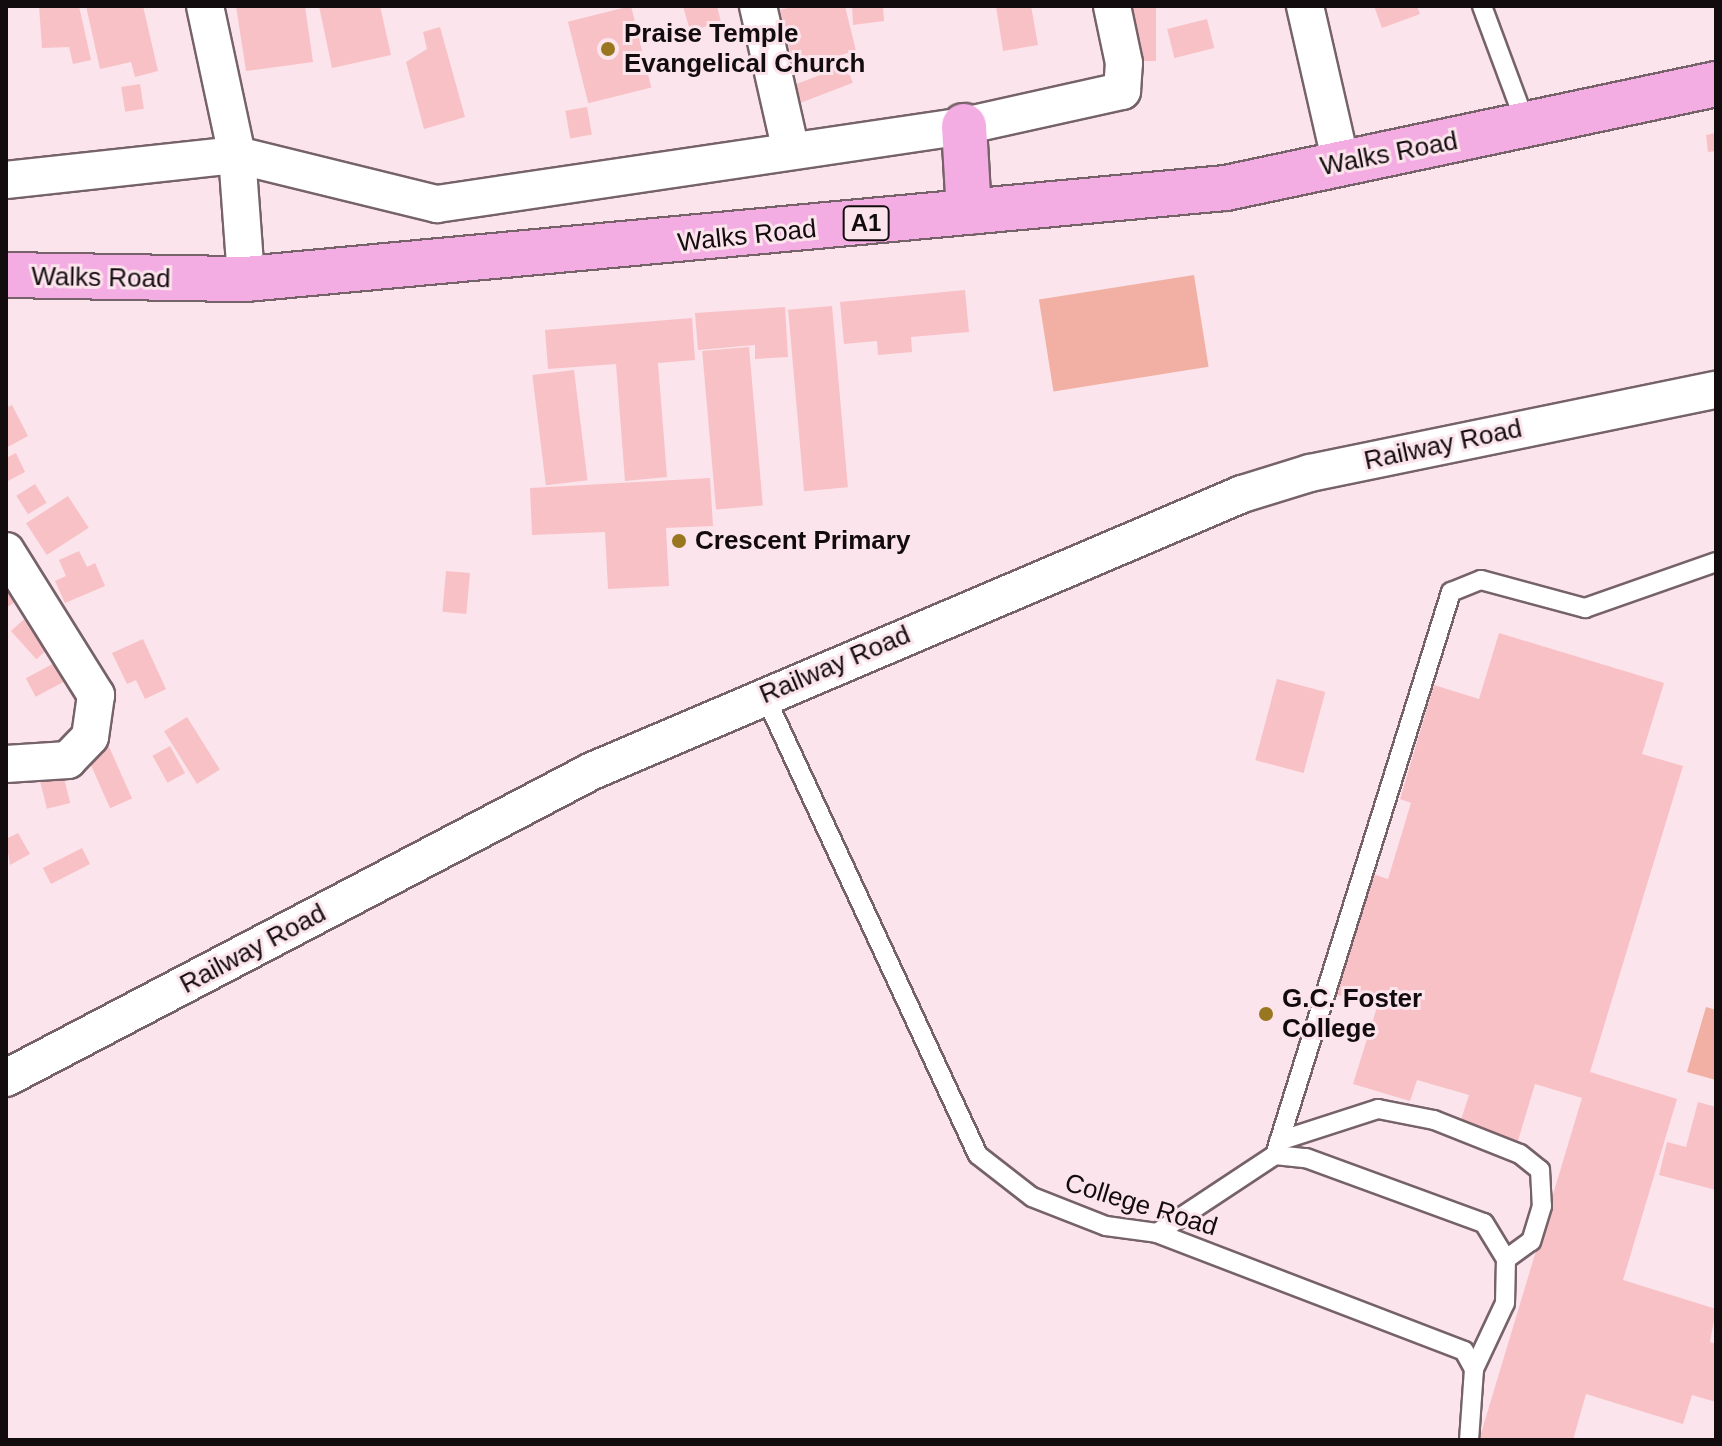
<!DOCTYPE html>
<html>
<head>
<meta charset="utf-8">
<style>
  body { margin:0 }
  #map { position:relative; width:1722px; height:1446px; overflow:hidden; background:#fbe4ec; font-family:Arial,sans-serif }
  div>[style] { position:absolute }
  .green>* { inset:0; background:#f1b0a3; transform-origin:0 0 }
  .building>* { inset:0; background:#f8c1c6; transform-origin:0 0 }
  .roads { filter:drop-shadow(2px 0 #766269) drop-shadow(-2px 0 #766269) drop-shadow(0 2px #766269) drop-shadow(0 -2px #766269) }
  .service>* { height:18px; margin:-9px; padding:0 9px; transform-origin:9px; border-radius:9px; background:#fff }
  .minor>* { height:36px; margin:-18px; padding:0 18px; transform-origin:18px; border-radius:18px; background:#fff }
  .primary>* { height:44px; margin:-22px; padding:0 22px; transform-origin:22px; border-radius:22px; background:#f4ade3 }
  .dots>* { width:22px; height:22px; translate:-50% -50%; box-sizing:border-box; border:4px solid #fbe4ec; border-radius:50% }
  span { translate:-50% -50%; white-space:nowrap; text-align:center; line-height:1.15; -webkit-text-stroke:6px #fbe4ec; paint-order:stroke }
  .shield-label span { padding:2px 6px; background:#fbe4ec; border:2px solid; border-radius:6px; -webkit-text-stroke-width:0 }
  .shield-label { font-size:24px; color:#130c0e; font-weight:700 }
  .poi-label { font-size:26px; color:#130c0e; font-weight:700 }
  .left { translate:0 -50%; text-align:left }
  .street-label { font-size:26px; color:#130c0e }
  .frame { position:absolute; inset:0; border:8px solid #130c0e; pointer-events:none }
</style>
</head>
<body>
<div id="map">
  <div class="green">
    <div style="left:1194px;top:275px;width:93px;height:157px;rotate:81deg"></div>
    <div style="clip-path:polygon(1706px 1007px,1716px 1010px,1716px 1080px,1687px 1072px)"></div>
  </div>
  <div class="building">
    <div style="clip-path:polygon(39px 6px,79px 6px,91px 60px,73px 64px,69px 47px,42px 48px)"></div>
    <div style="clip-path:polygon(86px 6px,143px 6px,158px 71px,135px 77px,131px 62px,100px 69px)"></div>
    <div style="clip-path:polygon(236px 6px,305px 6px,313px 62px,246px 71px)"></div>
    <div style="clip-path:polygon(319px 6px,380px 6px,391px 55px,332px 68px)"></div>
    <div style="left:631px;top:6px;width:84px;height:65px;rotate:76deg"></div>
    <div style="clip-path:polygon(683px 6px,717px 6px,721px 22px,690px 31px)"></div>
    <div style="clip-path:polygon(796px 6px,845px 6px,856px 51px,794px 67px,780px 10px)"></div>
    <div style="clip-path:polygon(852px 6px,883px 6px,884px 21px,853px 25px)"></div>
    <div style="clip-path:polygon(996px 6px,1031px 6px,1038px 45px,1003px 51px)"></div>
    <div style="left:1125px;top:6px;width:31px;height:55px"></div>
    <div style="clip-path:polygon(1374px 6px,1417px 6px,1420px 14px,1382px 28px)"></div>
    <div style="left:1207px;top:19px;width:30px;height:41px;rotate:76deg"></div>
    <div style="clip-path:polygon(440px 27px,465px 117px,424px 129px,406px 62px,427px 49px,423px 32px)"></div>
    <div style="left:846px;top:65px;width:19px;height:55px;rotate:69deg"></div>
    <div style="left:140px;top:84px;width:25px;height:19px;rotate:81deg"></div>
    <div style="left:587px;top:107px;width:28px;height:22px;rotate:80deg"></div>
    <div style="clip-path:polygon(1716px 133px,1716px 151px,1708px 152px,1706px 135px)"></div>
    <div style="clip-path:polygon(965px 290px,969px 332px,911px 337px,912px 352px,878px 355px,877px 341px,844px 344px,840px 302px)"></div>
    <div style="left:832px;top:306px;width:182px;height:44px;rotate:85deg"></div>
    <div style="clip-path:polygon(785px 307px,788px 357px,755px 359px,755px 345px,698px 350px,695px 313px)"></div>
    <div style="clip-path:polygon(692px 318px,695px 360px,658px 363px,667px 477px,625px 481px,616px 364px,548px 369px,545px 330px)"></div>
    <div style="left:749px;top:347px;width:159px;height:47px;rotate:85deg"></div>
    <div style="left:574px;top:370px;width:111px;height:42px;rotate:83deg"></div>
    <div style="clip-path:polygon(12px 405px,28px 436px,6px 448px,6px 408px)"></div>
    <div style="clip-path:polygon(16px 453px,25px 472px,6px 482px,6px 458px)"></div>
    <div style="clip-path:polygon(710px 478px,713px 526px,666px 528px,669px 586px,608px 589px,605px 532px,532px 535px,530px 488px)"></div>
    <div style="left:35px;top:484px;width:22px;height:22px;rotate:58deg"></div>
    <div style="left:68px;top:496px;width:38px;height:50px;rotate:57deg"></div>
    <div style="clip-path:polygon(79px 551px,87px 567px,95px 563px,105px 586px,65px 603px,55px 581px,66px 576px,59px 560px)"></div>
    <div style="left:446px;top:571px;width:24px;height:41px;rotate:5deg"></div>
    <div style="clip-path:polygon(6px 575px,21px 598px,6px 608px)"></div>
    <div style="left:31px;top:613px;width:38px;height:27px;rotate:48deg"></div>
    <div style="clip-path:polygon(1499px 633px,1664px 683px,1642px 754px,1683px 766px,1590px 1072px,1677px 1099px,1623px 1280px,1716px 1309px,1710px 1342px,1716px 1344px,1716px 1402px,1692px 1395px,1683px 1424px,1586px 1394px,1573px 1440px,1479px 1440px,1582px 1098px,1535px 1084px,1517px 1144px,1459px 1126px,1469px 1095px,1417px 1080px,1410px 1101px,1353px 1084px,1377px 1007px,1334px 994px,1370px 873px,1388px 879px,1411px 803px,1400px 799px,1434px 685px,1479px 699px)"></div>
    <div style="clip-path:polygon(143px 639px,166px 689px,145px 699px,136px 680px,127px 684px,112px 653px)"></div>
    <div style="left:62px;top:659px;width:21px;height:41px;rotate:62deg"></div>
    <div style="left:1277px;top:679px;width:50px;height:84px;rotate:15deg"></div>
    <div style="left:187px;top:717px;width:62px;height:27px;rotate:58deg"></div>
    <div style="left:106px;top:740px;width:64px;height:24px;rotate:66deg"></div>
    <div style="left:170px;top:746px;width:31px;height:20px;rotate:61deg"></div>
    <div style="left:62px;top:770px;width:34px;height:24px;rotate:76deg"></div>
    <div style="clip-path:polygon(18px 833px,30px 854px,10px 865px,6px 839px)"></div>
    <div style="left:82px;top:848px;width:18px;height:44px;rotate:63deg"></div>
    <div style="clip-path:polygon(1698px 1102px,1716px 1107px,1716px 1190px,1659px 1175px,1667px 1142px,1686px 1147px)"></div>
  </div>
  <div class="roads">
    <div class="service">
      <div style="left:1482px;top:6px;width:126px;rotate:69.6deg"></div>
      <div style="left:764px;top:694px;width:508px;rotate:65.1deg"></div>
      <div style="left:978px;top:1155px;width:68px;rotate:37.9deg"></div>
      <div style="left:1032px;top:1197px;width:79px;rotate:21.4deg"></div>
      <div style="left:1106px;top:1226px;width:51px;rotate:7.8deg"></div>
      <div style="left:1157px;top:1233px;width:329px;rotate:21deg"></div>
      <div style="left:1464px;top:1351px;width:21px;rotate:61deg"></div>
      <div style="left:1474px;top:1369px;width:71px;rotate:94deg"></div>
      <div style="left:1279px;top:1141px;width:104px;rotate:-17.9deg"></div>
      <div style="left:1378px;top:1109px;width:57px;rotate:11.1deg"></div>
      <div style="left:1434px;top:1120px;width:92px;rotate:21.6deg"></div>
      <div style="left:1520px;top:1154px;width:26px;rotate:39deg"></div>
      <div style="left:1540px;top:1170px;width:36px;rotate:87deg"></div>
      <div style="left:1542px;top:1206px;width:37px;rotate:107deg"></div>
      <div style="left:1531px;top:1241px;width:31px;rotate:144deg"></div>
      <div style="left:1275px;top:1155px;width:590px;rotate:-72.64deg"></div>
      <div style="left:1451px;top:592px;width:32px;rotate:-22deg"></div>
      <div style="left:1481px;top:580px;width:108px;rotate:15.1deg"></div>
      <div style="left:1585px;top:608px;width:139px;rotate:-19.3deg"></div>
      <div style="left:1157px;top:1233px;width:141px;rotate:-33.5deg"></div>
      <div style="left:1275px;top:1155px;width:31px;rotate:6deg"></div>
      <div style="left:1306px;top:1158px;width:189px;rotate:20.1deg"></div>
      <div style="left:1484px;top:1223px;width:42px;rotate:58.6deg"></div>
      <div style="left:1506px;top:1259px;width:44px;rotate:91.3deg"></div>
      <div style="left:1505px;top:1303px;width:73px;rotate:115.2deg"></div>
    </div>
    <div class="minor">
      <div style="left:205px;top:6px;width:152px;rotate:77.9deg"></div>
      <div style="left:237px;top:155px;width:124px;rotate:85.8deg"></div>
      <div style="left:758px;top:6px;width:145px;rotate:77.2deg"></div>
      <div style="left:1305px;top:6px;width:161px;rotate:77.1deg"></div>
      <div style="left:6px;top:180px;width:232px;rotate:-6.2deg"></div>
      <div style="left:237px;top:155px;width:206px;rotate:13.8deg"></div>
      <div style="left:437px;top:204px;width:533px;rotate:-8.42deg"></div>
      <div style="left:964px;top:126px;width:162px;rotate:-12.5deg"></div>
      <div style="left:1122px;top:91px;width:28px;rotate:-86deg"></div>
      <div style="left:1124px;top:63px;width:58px;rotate:-101.9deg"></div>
      <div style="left:6px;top:551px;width:170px;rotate:58deg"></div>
      <div style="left:96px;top:695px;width:42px;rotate:98.1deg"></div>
      <div style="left:90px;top:737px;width:32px;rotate:134deg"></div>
      <div style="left:68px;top:760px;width:62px;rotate:176.3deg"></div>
      <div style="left:6px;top:1078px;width:662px;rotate:-27.65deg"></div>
      <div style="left:592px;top:771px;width:707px;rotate:-23.08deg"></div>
      <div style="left:1242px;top:494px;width:71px;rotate:-17.2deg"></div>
      <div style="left:1310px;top:473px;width:414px;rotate:-11.6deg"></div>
    </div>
    <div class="primary">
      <div style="left:964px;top:126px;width:86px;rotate:86.7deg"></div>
      <div style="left:6px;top:275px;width:240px;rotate:1deg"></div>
      <div style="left:246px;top:279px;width:984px;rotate:-5.31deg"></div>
      <div style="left:1226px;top:188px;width:501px;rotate:-11.98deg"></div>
    </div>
  </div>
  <div class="dots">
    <div style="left:608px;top:49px;background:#997620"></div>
    <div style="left:679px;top:541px;background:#997620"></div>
    <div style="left:1266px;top:1014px;background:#997620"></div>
  </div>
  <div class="shield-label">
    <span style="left:866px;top:223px">A1</span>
  </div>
  <div class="poi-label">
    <span class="left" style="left:624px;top:49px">Praise Temple<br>Evangelical Church</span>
    <span class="left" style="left:695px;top:541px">Crescent Primary</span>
    <span class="left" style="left:1282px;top:1014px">G.C. Foster<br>College</span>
  </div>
  <div class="street-label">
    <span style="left:1389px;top:154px;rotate:-11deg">Walks Road</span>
    <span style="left:747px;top:236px;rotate:-6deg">Walks Road</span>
    <span style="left:101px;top:278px;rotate:1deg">Walks Road</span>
    <span style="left:1443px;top:445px;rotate:-12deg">Railway Road</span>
    <span style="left:835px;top:665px;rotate:-23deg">Railway Road</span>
    <span style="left:253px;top:949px;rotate:-28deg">Railway Road</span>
    <span style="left:1141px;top:1205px;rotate:17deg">College Road</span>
  </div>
  <div class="frame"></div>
</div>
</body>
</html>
